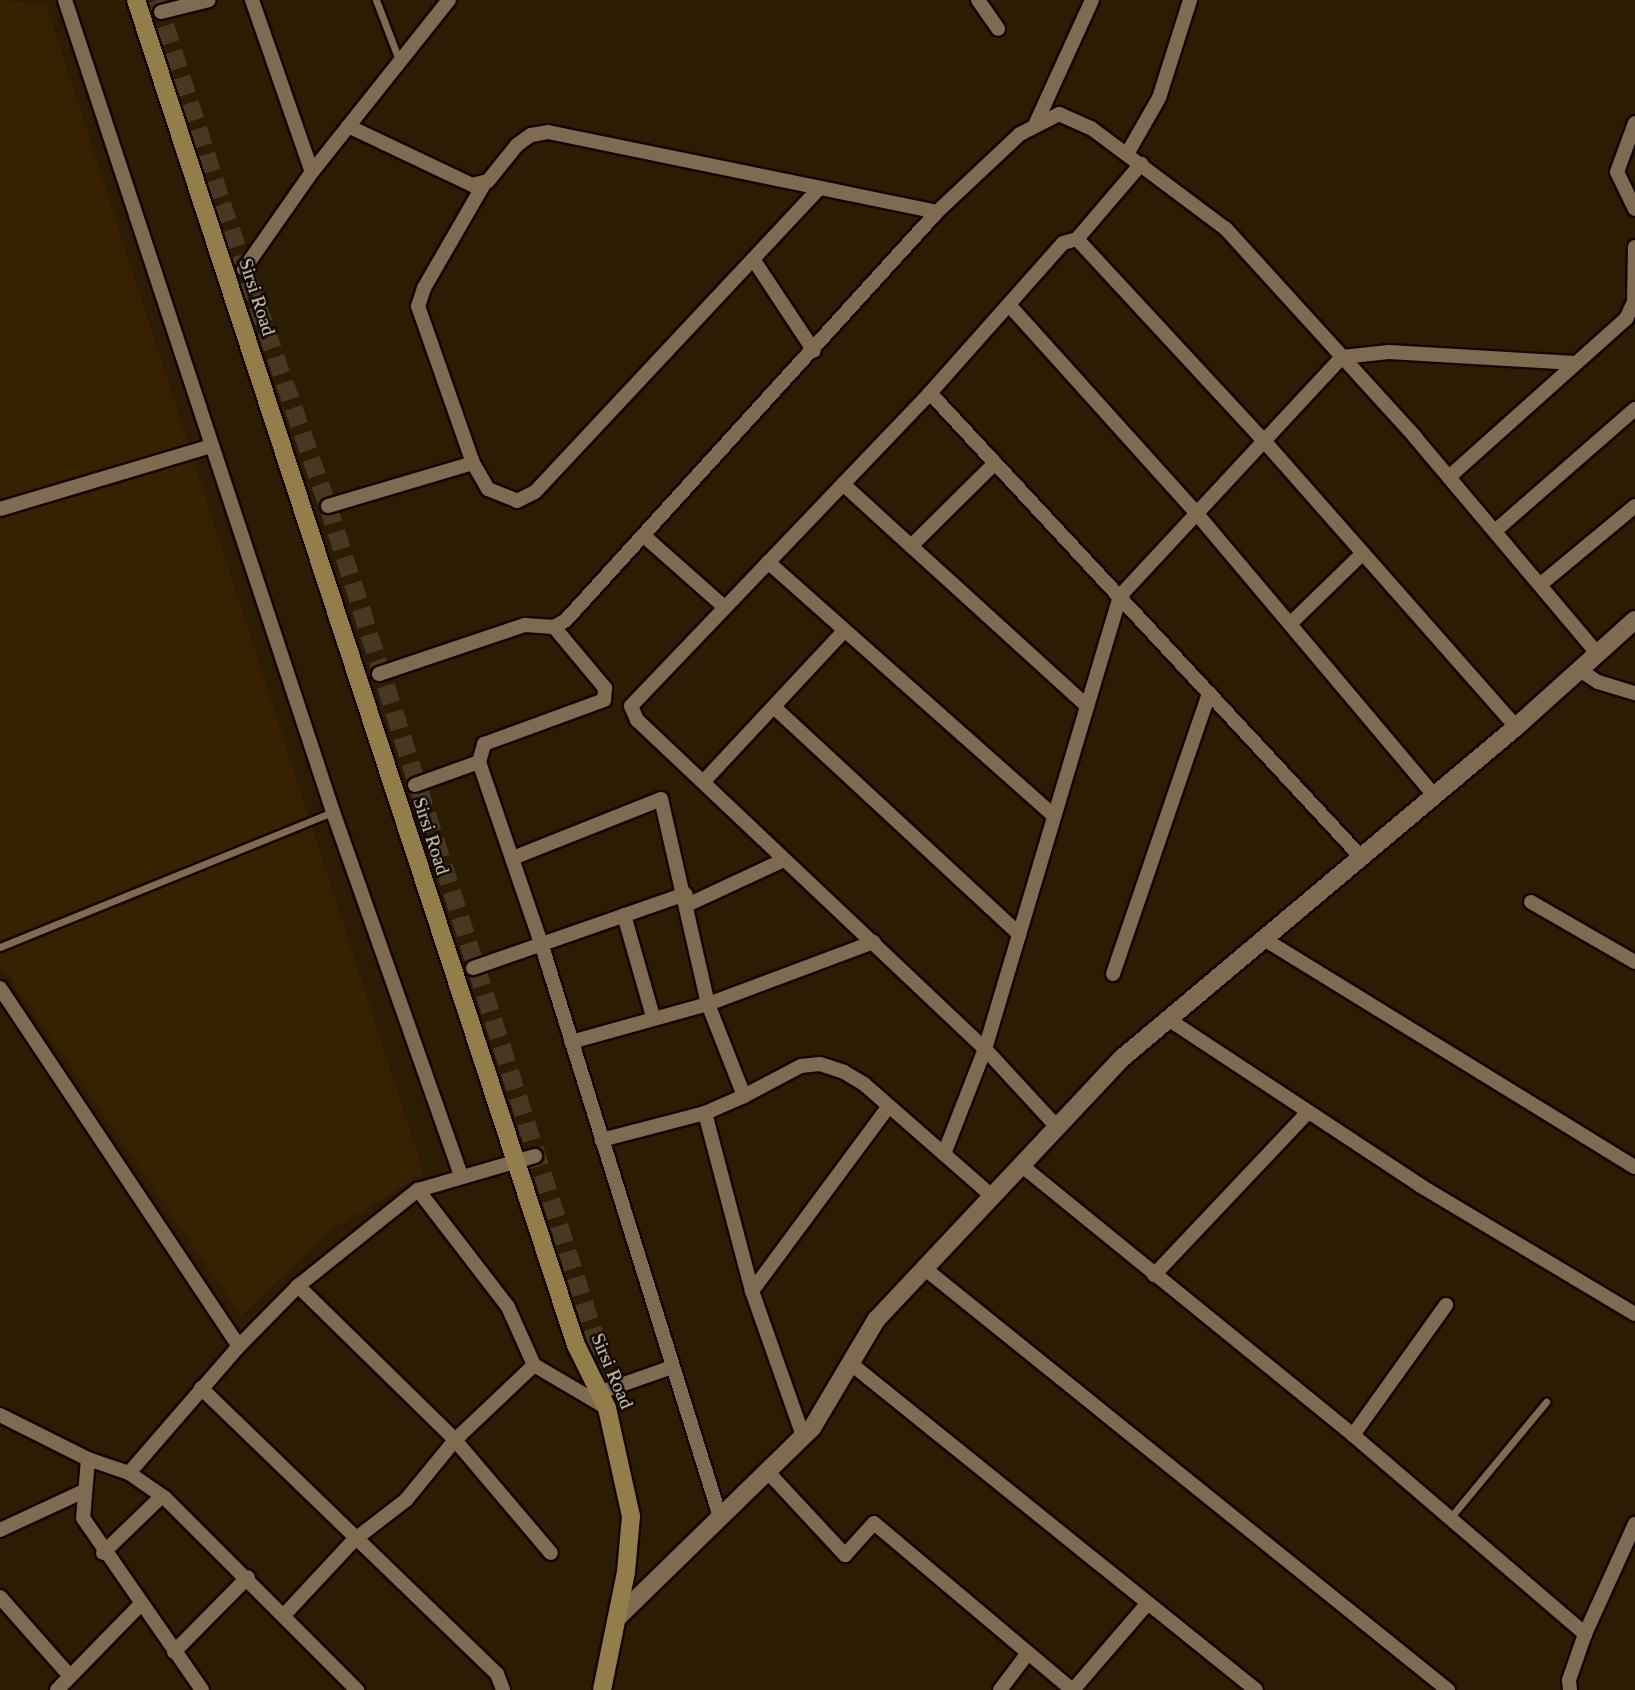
<!DOCTYPE html>
<html>
<head>
<meta charset="utf-8">
<style>
  body { margin:0 }
  #map { position:relative; width:1635px; height:1690px; overflow:hidden; background:#2d1c04; font-family:"Times New Roman",serif }
  div>[style] { position:absolute }
  .built>* { inset:0; background:#372101 }
  .secondary-tunnel>* { height:18px; margin-top:-9px; transform-origin:0; background:repeating-linear-gradient(90deg,#483821 0 18px,transparent 0 27px) }
  .roads { filter:drop-shadow(2px 0 #140600) drop-shadow(-2px 0 #140600) drop-shadow(0 2px #140600) drop-shadow(0 -2px #140600) }
  .service>* { height:7px; margin:-3.5px; padding:0 3.5px; transform-origin:3.5px; border-radius:3.5px; background:#7f6b51 }
  .minor>* { height:14px; margin:-7px; padding:0 7px; transform-origin:7px; border-radius:7px; background:#7f6b51 }
  .tertiary>* { height:18px; margin:-9px; padding:0 9px; transform-origin:9px; border-radius:9px; background:#7f6b51 }
  .secondary>* { height:18px; margin:-9px; padding:0 9px; transform-origin:9px; border-radius:9px; background:#927d4b }
  span { translate:-50% -50%; white-space:nowrap; text-align:center; line-height:1.15; -webkit-text-stroke:5px #0f0802; paint-order:stroke }
  .street-label { font-size:19px; color:#dfd4c6 }
</style>
</head>
<body>
<div id="map">
  <div class="built">
    <div style="clip-path:polygon(0 0,46px 4px,424px 1174px,326px 1233px,241px 1316px,0 964px)"></div>
  </div>
  <div class="secondary-tunnel">
    <div style="left:157px;top:0;width:214px;rotate:72.3deg"></div>
    <div style="left:222px;top:204px;width:320px;rotate:70.7deg"></div>
    <div style="left:328px;top:506px;width:873px;rotate:72.19deg"></div>
    <div style="left:595px;top:1337px;width:48px;rotate:85.2deg"></div>
  </div>
  <div class="roads">
    <div class="service">
      <div style="left:376px;top:0;width:64px;rotate:69deg"></div>
      <div style="left:0;top:947px;width:359px;rotate:-22.1deg"></div>
      <div style="left:1450px;top:1518px;width:151px;rotate:-50.4deg"></div>
    </div>
    <div class="minor">
      <div style="left:65px;top:0;width:855px;rotate:71.73deg"></div>
      <div style="left:333px;top:812px;width:386px;rotate:70.6deg"></div>
      <div style="left:252px;top:0;width:182px;rotate:70.8deg"></div>
      <div style="left:978px;top:0;width:35px;rotate:55deg"></div>
      <div style="left:161px;top:12px;width:49px;rotate:-14deg"></div>
      <div style="left:1036px;top:123px;width:135px;rotate:-65.5deg"></div>
      <div style="left:1635px;top:123px;width:52px;rotate:110.2deg"></div>
      <div style="left:1617px;top:172px;width:41px;rotate:64.1deg"></div>
      <div style="left:348px;top:126px;width:137px;rotate:25.4deg"></div>
      <div style="left:472px;top:185px;width:16px;rotate:-14deg"></div>
      <div style="left:488px;top:181px;width:46px;rotate:-51.1deg"></div>
      <div style="left:517px;top:145px;width:17px;rotate:-36deg"></div>
      <div style="left:531px;top:135px;width:17px;rotate:-10deg"></div>
      <div style="left:548px;top:132px;width:397px;rotate:11.6deg"></div>
      <div style="left:1127px;top:154px;width:64px;rotate:-60.3deg"></div>
      <div style="left:1159px;top:98px;width:103px;rotate:-72.4deg"></div>
      <div style="left:484px;top:184px;width:120px;rotate:120deg"></div>
      <div style="left:424px;top:288px;width:19px;rotate:108deg"></div>
      <div style="left:418px;top:306px;width:166px;rotate:70.7deg"></div>
      <div style="left:473px;top:463px;width:30px;rotate:60deg"></div>
      <div style="left:488px;top:489px;width:31px;rotate:22deg"></div>
      <div style="left:517px;top:501px;width:20px;rotate:-27deg"></div>
      <div style="left:535px;top:492px;width:415px;rotate:-46.9deg"></div>
      <div style="left:1077px;top:239px;width:99px;rotate:-49.5deg"></div>
      <div style="left:753px;top:259px;width:110px;rotate:56.5deg"></div>
      <div style="left:244px;top:269px;width:118px;rotate:-55deg"></div>
      <div style="left:312px;top:172px;width:220px;rotate:-51.5deg"></div>
      <div style="left:1010px;top:306px;width:281px;rotate:48deg"></div>
      <div style="left:1198px;top:515px;width:366px;rotate:49.9deg"></div>
      <div style="left:930px;top:393px;width:200px;rotate:-48.4deg"></div>
      <div style="left:1063px;top:243px;width:15px;rotate:-16deg"></div>
      <div style="left:1077px;top:239px;width:277px;rotate:47.2deg"></div>
      <div style="left:1265px;top:442px;width:380px;rotate:48.6deg"></div>
      <div style="left:995px;top:463px;width:118px;rotate:135.3deg"></div>
      <div style="left:911px;top:546px;width:238px;rotate:42.3deg"></div>
      <div style="left:1449px;top:477px;width:237px;rotate:-41.8deg"></div>
      <div style="left:1626px;top:319px;width:19px;rotate:-65deg"></div>
      <div style="left:1634px;top:302px;width:55px;rotate:-89deg"></div>
      <div style="left:843px;top:484px;width:92px;rotate:42.4deg"></div>
      <div style="left:328px;top:506px;width:151px;rotate:-16.5deg"></div>
      <div style="left:0;top:509px;width:221px;rotate:-16.6deg"></div>
      <div style="left:1495px;top:531px;width:186px;rotate:-41.1deg"></div>
      <div style="left:644px;top:536px;width:106px;rotate:41.5deg"></div>
      <div style="left:768px;top:562px;width:383px;rotate:41.6deg"></div>
      <div style="left:1541px;top:584px;width:122px;rotate:-39.7deg"></div>
      <div style="left:1290px;top:624px;width:100px;rotate:-44.2deg"></div>
      <div style="left:1578px;top:669px;width:24px;rotate:33deg"></div>
      <div style="left:1598px;top:682px;width:39px;rotate:17deg"></div>
      <div style="left:379px;top:674px;width:154px;rotate:-18.6deg"></div>
      <div style="left:525px;top:625px;width:29px;rotate:4deg"></div>
      <div style="left:554px;top:627px;width:14px;rotate:-30deg"></div>
      <div style="left:566px;top:620px;width:551px;rotate:-47.72deg"></div>
      <div style="left:937px;top:212px;width:114px;rotate:-43.2deg"></div>
      <div style="left:1020px;top:134px;width:44px;rotate:-27.1deg"></div>
      <div style="left:1059px;top:114px;width:35px;rotate:24deg"></div>
      <div style="left:1091px;top:128px;width:169px;rotate:36.8deg"></div>
      <div style="left:1226px;top:229px;width:281px;rotate:47.7deg"></div>
      <div style="left:1415px;top:437px;width:281px;rotate:49.9deg"></div>
      <div style="left:775px;top:708px;width:333px;rotate:42.8deg"></div>
      <div style="left:479px;top:762px;width:19px;rotate:-74deg"></div>
      <div style="left:484px;top:744px;width:128px;rotate:-20.1deg"></div>
      <div style="left:604px;top:700px;width:12px;rotate:-85deg"></div>
      <div style="left:605px;top:688px;width:80px;rotate:-129.9deg"></div>
      <div style="left:705px;top:780px;width:204px;rotate:-47deg"></div>
      <div style="left:415px;top:785px;width:68px;rotate:-19.8deg"></div>
      <div style="left:479px;top:762px;width:191px;rotate:71.1deg"></div>
      <div style="left:541px;top:943px;width:601px;rotate:72.68deg"></div>
      <div style="left:513px;top:858px;width:159px;rotate:-21.7deg"></div>
      <div style="left:661px;top:799px;width:210px;rotate:77.1deg"></div>
      <div style="left:708px;top:1004px;width:99px;rotate:68.6deg"></div>
      <div style="left:744px;top:1096px;width:43px;rotate:156.4deg"></div>
      <div style="left:705px;top:1113px;width:107px;rotate:165.4deg"></div>
      <div style="left:1531px;top:902px;width:120px;rotate:30deg"></div>
      <div style="left:687px;top:905px;width:107px;rotate:-24.9deg"></div>
      <div style="left:624px;top:915px;width:106px;rotate:74.1deg"></div>
      <div style="left:1264px;top:939px;width:435px;rotate:31.6deg"></div>
      <div style="left:473px;top:968px;width:225px;rotate:-19.2deg"></div>
      <div style="left:1113px;top:974px;width:297px;rotate:-71.1deg"></div>
      <div style="left:0;top:988px;width:430px;rotate:56.3deg"></div>
      <div style="left:1168px;top:1019px;width:303px;rotate:33.4deg"></div>
      <div style="left:1421px;top:1186px;width:249px;rotate:30.9deg"></div>
      <div style="left:571px;top:1042px;width:142px;rotate:-15.5deg"></div>
      <div style="left:708px;top:1004px;width:177px;rotate:-20.5deg"></div>
      <div style="left:744px;top:1096px;width:64px;rotate:-27.8deg"></div>
      <div style="left:801px;top:1066px;width:19px;rotate:-6deg"></div>
      <div style="left:820px;top:1064px;width:25px;rotate:18deg"></div>
      <div style="left:844px;top:1072px;width:23px;rotate:31deg"></div>
      <div style="left:864px;top:1084px;width:170px;rotate:41.2deg"></div>
      <div style="left:705px;top:1113px;width:184px;rotate:75.2deg"></div>
      <div style="left:752px;top:1291px;width:154px;rotate:70.6deg"></div>
      <div style="left:1057px;top:1127px;width:106px;rotate:-132.7deg"></div>
      <div style="left:985px;top:1049px;width:479px;rotate:-136.6deg"></div>
      <div style="left:637px;top:720px;width:15px;rotate:-113deg"></div>
      <div style="left:631px;top:706px;width:433px;rotate:-46.3deg"></div>
      <div style="left:930px;top:393px;width:633px;rotate:47.11deg"></div>
      <div style="left:944px;top:1154px;width:113px;rotate:-68.7deg"></div>
      <div style="left:985px;top:1049px;width:473px;rotate:-73.4deg"></div>
      <div style="left:1120px;top:596px;width:326px;rotate:-47.1deg"></div>
      <div style="left:1342px;top:357px;width:47px;rotate:-6.1deg"></div>
      <div style="left:1389px;top:352px;width:186px;rotate:3.4deg"></div>
      <div style="left:1021px;top:1165px;width:428px;rotate:39.1deg"></div>
      <div style="left:1353px;top:1435px;width:306px;rotate:40.6deg"></div>
      <div style="left:418px;top:1190px;width:148px;rotate:52.4deg"></div>
      <div style="left:508px;top:1307px;width:64px;rotate:65.9deg"></div>
      <div style="left:534px;top:1365px;width:85px;rotate:30.5deg"></div>
      <div style="left:924px;top:1268px;width:673px;rotate:38.85deg"></div>
      <div style="left:1154px;top:1275px;width:224px;rotate:-46.6deg"></div>
      <div style="left:298px;top:1286px;width:220px;rotate:44.4deg"></div>
      <div style="left:455px;top:1440px;width:148px;rotate:49.7deg"></div>
      <div style="left:752px;top:1291px;width:229px;rotate:-53.5deg"></div>
      <div style="left:850px;top:1363px;width:521px;rotate:38.85deg"></div>
      <div style="left:201px;top:1388px;width:412px;rotate:44deg"></div>
      <div style="left:497px;top:1674px;width:17px;rotate:69deg"></div>
      <div style="left:601px;top:1392px;width:75px;rotate:-19.4deg"></div>
      <div style="left:0;top:1415px;width:98px;rotate:26.6deg"></div>
      <div style="left:88px;top:1459px;width:43px;rotate:18.9deg"></div>
      <div style="left:129px;top:1473px;width:44px;rotate:34.8deg"></div>
      <div style="left:165px;top:1498px;width:272px;rotate:45deg"></div>
      <div style="left:1353px;top:1435px;width:160px;rotate:-54.4deg"></div>
      <div style="left:88px;top:1459px;width:59px;rotate:94.8deg"></div>
      <div style="left:83px;top:1518px;width:209px;rotate:55.3deg"></div>
      <div style="left:767px;top:1471px;width:115px;rotate:47.1deg"></div>
      <div style="left:845px;top:1555px;width:43px;rotate:-47.8deg"></div>
      <div style="left:874px;top:1523px;width:259px;rotate:40.1deg"></div>
      <div style="left:129px;top:1473px;width:168px;rotate:-49.1deg"></div>
      <div style="left:239px;top:1346px;width:84px;rotate:-45.5deg"></div>
      <div style="left:298px;top:1286px;width:154px;rotate:-38.7deg"></div>
      <div style="left:418px;top:1190px;width:122px;rotate:-16.2deg"></div>
      <div style="left:0;top:1530px;width:90px;rotate:-24.9deg"></div>
      <div style="left:103px;top:1553px;width:82px;rotate:-44deg"></div>
      <div style="left:0;top:1597px;width:106px;rotate:48.5deg"></div>
      <div style="left:285px;top:1614px;width:101px;rotate:-47deg"></div>
      <div style="left:354px;top:1540px;width:66px;rotate:-37.6deg"></div>
      <div style="left:406px;top:1500px;width:77px;rotate:-50.8deg"></div>
      <div style="left:455px;top:1440px;width:109px;rotate:-43.5deg"></div>
      <div style="left:174px;top:1652px;width:105px;rotate:-45.4deg"></div>
      <div style="left:57px;top:1690px;width:119px;rotate:-45.7deg"></div>
      <div style="left:1000px;top:1690px;width:46px;rotate:-52.9deg"></div>
      <div style="left:1073px;top:1690px;width:113px;rotate:-49.3deg"></div>
      <div style="left:1570px;top:1690px;width:10px;rotate:-96deg"></div>
      <div style="left:1569px;top:1680px;width:49px;rotate:-70.8deg"></div>
      <div style="left:1585px;top:1634px;width:121px;rotate:-65.6deg"></div>
    </div>
    <div class="tertiary">
      <div style="left:618px;top:1617px;width:271px;rotate:-44.3deg"></div>
      <div style="left:812px;top:1428px;width:126px;rotate:-59.3deg"></div>
      <div style="left:876px;top:1320px;width:358px;rotate:-46.8deg"></div>
      <div style="left:1121px;top:1059px;width:516px;rotate:-40.05deg"></div>
      <div style="left:1516px;top:727px;width:160px;rotate:-42deg"></div>
    </div>
    <div class="secondary">
      <div style="left:136px;top:0;width:1415px;rotate:71.89deg"></div>
      <div style="left:576px;top:1345px;width:70px;rotate:63.8deg"></div>
      <div style="left:607px;top:1408px;width:111px;rotate:77.5deg"></div>
      <div style="left:631px;top:1516px;width:56px;rotate:95.1deg"></div>
      <div style="left:626px;top:1572px;width:120px;rotate:101.5deg"></div>
    </div>
  </div>
  <div class="street-label">
    <span style="left:257px;top:297px;rotate:72deg">Sirsi Road</span>
    <span style="left:431px;top:836px;rotate:72deg">Sirsi Road</span>
    <span style="left:612px;top:1371px;rotate:67deg">Sirsi Road</span>
  </div>
</div>
</body>
</html>
